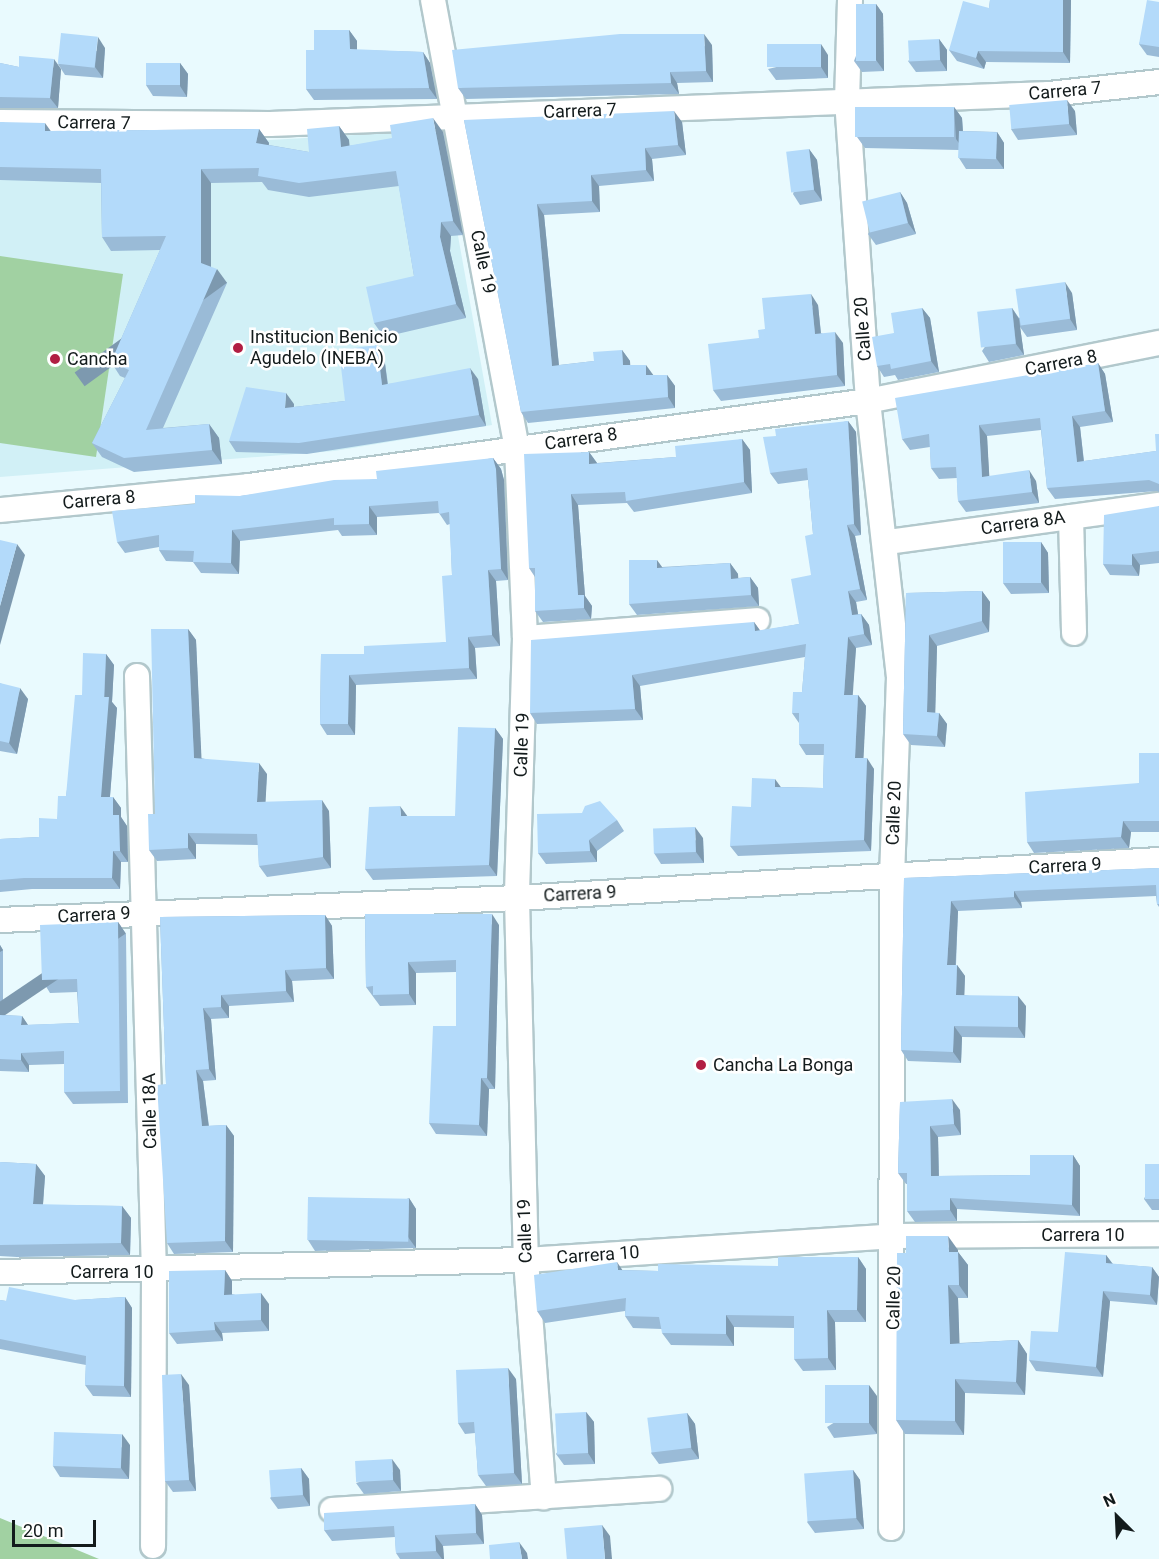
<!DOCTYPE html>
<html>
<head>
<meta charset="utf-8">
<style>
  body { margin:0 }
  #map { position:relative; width:1159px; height:1559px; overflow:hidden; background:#e9fafe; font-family:Roboto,sans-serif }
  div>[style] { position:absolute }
  .built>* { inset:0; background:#d1f0f6 }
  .green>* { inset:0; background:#a1d1a2 }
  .roads { filter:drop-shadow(2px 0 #b2c8cc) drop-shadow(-2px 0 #b2c8cc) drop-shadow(0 2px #b2c8cc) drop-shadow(0 -2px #b2c8cc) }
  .minor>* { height:24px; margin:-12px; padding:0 12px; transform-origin:12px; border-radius:12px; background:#fff }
  .wall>* { inset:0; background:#9abbd7 }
  .shaded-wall>* { inset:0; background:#7d99af; transform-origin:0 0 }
  .building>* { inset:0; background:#b3dafa; transform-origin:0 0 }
  .dots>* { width:16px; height:16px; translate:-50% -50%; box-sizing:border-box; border:3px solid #fff; border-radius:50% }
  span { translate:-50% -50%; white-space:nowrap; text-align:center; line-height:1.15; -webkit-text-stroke:5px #fff; paint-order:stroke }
  .street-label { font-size:18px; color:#131b1c }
  .poi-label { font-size:18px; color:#131b1c }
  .left { translate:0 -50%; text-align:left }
  .north { position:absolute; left:1087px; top:1487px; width:60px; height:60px; -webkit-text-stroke:4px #fff; paint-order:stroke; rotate:336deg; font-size:16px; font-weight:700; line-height:24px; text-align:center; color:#131b1c }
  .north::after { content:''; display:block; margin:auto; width:21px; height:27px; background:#131b1c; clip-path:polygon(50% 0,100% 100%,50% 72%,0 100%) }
  .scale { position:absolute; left:12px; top:1520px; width:84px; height:27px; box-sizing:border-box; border:3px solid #131b1c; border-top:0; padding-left:8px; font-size:18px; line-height:21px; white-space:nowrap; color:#131b1c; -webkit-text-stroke:4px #fff; paint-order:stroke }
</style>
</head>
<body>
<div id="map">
  <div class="built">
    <div style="clip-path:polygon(439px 130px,492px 425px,334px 451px,0 477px,0 140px,221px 143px)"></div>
  </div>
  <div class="green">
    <div style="clip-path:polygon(0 256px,123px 274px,96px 457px,0 443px)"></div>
    <div style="clip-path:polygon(0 1518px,99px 1559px,0 1559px)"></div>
  </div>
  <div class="roads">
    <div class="minor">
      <div style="left:433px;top:0;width:456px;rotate:79.4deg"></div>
      <div style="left:517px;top:448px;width:190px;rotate:87.6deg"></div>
      <div style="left:525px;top:638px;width:260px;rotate:91.8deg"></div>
      <div style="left:517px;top:898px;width:362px;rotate:88.6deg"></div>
      <div style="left:526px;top:1260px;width:238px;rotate:85.7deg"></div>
      <div style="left:850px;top:0;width:100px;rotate:91.7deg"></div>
      <div style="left:847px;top:100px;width:302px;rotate:86deg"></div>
      <div style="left:868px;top:401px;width:278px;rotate:83.6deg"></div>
      <div style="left:899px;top:677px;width:199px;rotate:92deg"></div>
      <div style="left:892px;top:876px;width:652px;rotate:90.09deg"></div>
      <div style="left:0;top:122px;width:270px;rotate:0.4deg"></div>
      <div style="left:270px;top:124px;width:780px;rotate:-2.21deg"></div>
      <div style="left:1049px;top:94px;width:111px;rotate:-6.2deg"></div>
      <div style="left:0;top:510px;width:250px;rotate:-5.5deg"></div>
      <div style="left:249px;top:486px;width:625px;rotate:-7.82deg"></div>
      <div style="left:868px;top:401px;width:297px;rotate:-11.3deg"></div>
      <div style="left:1071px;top:517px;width:116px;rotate:88.5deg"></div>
      <div style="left:888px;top:542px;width:274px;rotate:-7.8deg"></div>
      <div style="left:525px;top:638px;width:233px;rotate:-4.4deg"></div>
      <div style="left:137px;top:676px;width:596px;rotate:88.37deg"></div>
      <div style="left:154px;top:1272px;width:274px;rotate:90.2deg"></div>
      <div style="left:0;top:920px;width:517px;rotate:-2.44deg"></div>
      <div style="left:517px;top:898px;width:643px;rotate:-3.39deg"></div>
      <div style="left:0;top:1272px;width:526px;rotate:-1.31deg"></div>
      <div style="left:526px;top:1260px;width:370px;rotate:-3.7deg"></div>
      <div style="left:895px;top:1236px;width:264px;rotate:-0.4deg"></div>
      <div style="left:332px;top:1510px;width:328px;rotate:-3.7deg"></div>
    </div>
  </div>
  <div class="wall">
    <div style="clip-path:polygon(990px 0,1071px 0,1070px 63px,986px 62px,984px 69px,957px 61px,949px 50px,989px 8px)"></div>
    <div style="clip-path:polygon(1159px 2px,1159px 57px,1147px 55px,1139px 44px)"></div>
    <div style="clip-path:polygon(876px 4px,883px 14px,884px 71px,862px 72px,854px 61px)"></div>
    <div style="clip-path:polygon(349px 30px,357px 41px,357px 50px,423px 52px,430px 63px,437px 99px,314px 100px,306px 89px,314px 50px)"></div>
    <div style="clip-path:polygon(939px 39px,947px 50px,947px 71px,916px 72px,908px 61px)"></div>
    <div style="clip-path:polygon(712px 45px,713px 82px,677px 83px,679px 94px,466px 99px,458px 88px)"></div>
    <div style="clip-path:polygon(105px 48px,103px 78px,65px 75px,58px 64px)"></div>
    <div style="clip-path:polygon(828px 55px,828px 78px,776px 80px,768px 69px)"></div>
    <div style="clip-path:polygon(0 63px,19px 67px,61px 69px,58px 108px,0 108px)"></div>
    <div style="clip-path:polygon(180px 63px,188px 74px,187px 97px,153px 96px,146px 85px)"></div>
    <div style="clip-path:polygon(954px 107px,962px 118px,963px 131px,997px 132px,1004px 143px,1004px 169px,966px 169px,959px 158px,959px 150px,865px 148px,857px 137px)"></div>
    <div style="clip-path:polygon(1075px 111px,1077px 135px,1018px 140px,1011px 129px)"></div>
    <div style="clip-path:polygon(464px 120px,682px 122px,686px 155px,652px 159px,654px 181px,599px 186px,600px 212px,544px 215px,559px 365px,594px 361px,622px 350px,630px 361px,630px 365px,653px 375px,667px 375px,675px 386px,675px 408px,528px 423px,521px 412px)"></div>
    <div style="clip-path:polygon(0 122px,51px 131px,259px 129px,269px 143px,269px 145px,309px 152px,339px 126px,349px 140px,349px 146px,443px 132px,463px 235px,451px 236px,450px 251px,466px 318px,384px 337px,374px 323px,414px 276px,399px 186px,309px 197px,268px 190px,262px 182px,211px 183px,211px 267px,227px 283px,163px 428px,209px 424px,219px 438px,222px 464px,134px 472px,102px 457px,92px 443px,125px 378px,120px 376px,111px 362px,160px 250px,111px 251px,102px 237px,101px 183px,0 180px)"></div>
    <div style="clip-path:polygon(809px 149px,817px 160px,822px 201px,800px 205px,793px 194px)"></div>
    <div style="clip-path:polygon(900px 192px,907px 203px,916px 234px,876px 245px,868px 234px)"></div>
    <div style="clip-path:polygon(1072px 293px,1077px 330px,1027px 337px,1020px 327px,1024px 355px,989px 362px,982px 351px,1012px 308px,1019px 318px)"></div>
    <div style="clip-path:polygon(818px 305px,821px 333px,843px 343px,845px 386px,721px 401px,713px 390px,759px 338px,765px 329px)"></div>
    <div style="clip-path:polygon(922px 308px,930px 318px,939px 372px,898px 380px,895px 375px,884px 377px,877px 366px,894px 333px)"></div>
    <div style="clip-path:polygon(377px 345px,384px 356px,388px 384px,478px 379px,486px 426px,307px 454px,236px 452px,229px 441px,294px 404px,294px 407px,345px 401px)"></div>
    <div style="clip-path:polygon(1098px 363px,1105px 374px,1113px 422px,1080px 427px,1084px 461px,1156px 451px,1159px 434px,1159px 492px,1157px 491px,1055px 499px,1047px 488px,1041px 430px,987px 436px,989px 476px,1036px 481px,1039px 503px,966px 512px,958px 501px,957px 478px,939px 479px,931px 468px,930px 447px,910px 450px,902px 439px)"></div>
    <div style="clip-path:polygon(848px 421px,856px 432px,861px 535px,855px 536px,867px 600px,856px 602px,858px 614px,861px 614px,869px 625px,872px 645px,856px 648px,852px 695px,858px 695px,866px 706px,863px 758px,874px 769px,871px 851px,738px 856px,730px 846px,751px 807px,781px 787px,823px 788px,824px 755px,806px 755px,799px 744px,799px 723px,792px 713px,802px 692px,805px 657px,640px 686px,643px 720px,537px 724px,530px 713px,754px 622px,760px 631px,799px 624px,811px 575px,813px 534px,808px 480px,778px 484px,770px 473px,776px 436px)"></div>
    <div style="clip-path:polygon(742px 439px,750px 450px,752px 493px,634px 512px,627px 503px,578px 505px,585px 596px,592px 606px,591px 619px,543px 622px,535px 611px,535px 577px,529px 568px,589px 452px,597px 463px,676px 457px)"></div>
    <div style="clip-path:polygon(493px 458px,501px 469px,504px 480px,508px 580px,496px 581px,500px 646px,475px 648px,477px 679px,356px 685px,355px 735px,327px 735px,320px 724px,321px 654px,364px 654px,446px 642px,452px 575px,450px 524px,447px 525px,439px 513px,377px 517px,377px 535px,342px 536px,338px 530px,240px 541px,239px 574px,201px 573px,193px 562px,166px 561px,159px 550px,159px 547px,125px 553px,117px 542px,195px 504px,240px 496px,377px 479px)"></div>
    <div style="clip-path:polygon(1159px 506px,1159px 563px,1140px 565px,1139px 576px,1110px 575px,1103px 564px)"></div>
    <div style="clip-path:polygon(1041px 542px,1048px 553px,1049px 593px,1011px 594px,1003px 583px)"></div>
    <div style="clip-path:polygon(730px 563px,738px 574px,738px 578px,750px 577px,758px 588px,759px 606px,637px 615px,629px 604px,662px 567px)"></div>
    <div style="clip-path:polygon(982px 591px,990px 602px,989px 632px,937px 646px,935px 713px,939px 713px,947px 724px,945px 747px,911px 745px,903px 734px,906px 593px)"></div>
    <div style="clip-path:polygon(188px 629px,196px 640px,201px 758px,267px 774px,265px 802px,329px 811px,331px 868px,267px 877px,259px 866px,258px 845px,196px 844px,196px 859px,157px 861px,149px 850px)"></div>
    <div style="clip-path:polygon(106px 654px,114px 665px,112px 702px,117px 708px,110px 797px,113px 797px,121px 808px,121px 817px,127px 826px,128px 862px,121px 862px,120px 889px,32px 889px,0 892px,0 839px,39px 837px,57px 819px,66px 796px,82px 695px)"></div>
    <div style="clip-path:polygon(0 683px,28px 699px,17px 754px,0 751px)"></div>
    <div style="clip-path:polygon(495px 728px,503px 739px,497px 876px,373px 880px,365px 869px,407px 816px,455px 816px)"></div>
    <div style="clip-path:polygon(1159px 753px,1159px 832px,1131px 832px,1129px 848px,1034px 853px,1027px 842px,1139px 783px)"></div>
    <div style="clip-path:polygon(582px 813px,617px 820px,624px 831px,597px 851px,597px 862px,546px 864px,538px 853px)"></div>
    <div style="clip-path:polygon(703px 838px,704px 863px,661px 864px,654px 853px)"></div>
    <div style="clip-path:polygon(1159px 868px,1159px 907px,1157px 904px,1156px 896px,1021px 902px,1022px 908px,958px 911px,956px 965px,957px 965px,965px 976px,964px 995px,1026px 1006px,1025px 1038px,962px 1037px,961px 1063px,908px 1061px,901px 1050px,904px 878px)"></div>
    <div style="clip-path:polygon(365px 914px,499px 925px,495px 1089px,489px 1089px,487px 1136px,436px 1134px,429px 1123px,456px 1026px,456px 972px,416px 973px,416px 1005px,380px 1006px,366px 987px)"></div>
    <div style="clip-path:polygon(325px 915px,332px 926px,334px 979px,292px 981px,294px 1002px,229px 1006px,229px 1018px,211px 1019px,216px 1080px,203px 1081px,209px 1126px,226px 1125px,234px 1136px,233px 1252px,174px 1254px,167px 1243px,166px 1084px,160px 917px)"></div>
    <div style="clip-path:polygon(118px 922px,126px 934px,128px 1103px,73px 1104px,64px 1092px,64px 1064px,29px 1065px,29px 1072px,0 1071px,0 945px,3px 950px,3px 1015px,22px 1016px,28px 1025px,79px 1023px,77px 992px,50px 993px,42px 980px)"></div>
    <div style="clip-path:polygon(900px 1102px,960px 1110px,961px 1135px,938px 1137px,939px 1176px,1030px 1175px,1073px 1155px,1080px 1166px,1080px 1216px,957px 1209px,957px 1221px,915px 1222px,907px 1211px,907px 1184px,906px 1184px,898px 1173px)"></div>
    <div style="clip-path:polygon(0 1162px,36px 1164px,45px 1176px,43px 1205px,122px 1206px,131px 1218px,130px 1255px,17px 1257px,0 1256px)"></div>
    <div style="clip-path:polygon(1159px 1164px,1159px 1210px,1152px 1210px,1144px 1199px)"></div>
    <div style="clip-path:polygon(409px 1198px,416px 1209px,416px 1248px,315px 1251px,308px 1240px)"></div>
    <div style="clip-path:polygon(958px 1250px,958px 1252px,968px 1265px,968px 1298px,958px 1298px,959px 1343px,1018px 1340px,1027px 1354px,1025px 1395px,965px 1393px,964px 1435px,905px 1434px,896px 1420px)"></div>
    <div style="clip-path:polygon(1106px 1255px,1113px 1264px,1152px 1267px,1159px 1277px,1157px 1305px,1110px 1301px,1103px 1377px,1036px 1371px,1029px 1360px,1058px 1332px)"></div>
    <div style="clip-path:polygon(858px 1257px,866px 1269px,866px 1322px,835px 1322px,836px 1370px,803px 1371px,794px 1359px,794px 1328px,734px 1327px,734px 1346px,671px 1345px,662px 1333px,662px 1329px,633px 1328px,625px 1316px,625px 1311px,545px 1323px,537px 1311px,623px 1270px,658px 1271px,778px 1266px)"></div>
    <div style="clip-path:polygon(225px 1270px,232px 1281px,232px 1294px,269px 1304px,269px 1331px,222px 1333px,223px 1341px,177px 1344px,169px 1333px)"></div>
    <div style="clip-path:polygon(125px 1297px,132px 1308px,131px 1397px,93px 1396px,85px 1385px,86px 1365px,0 1349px,0 1300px,6px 1301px,75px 1300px)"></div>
    <div style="clip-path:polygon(516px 1379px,522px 1484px,486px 1486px,478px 1475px,475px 1433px,465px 1434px,458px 1423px)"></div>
    <div style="clip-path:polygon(189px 1385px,196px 1491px,173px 1492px,165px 1481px)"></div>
    <div style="clip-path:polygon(877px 1396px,877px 1434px,834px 1438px,827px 1427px)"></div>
    <div style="clip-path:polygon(586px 1412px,594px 1422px,595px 1464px,564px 1465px,556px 1454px)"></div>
    <div style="clip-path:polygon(687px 1413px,695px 1424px,699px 1459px,659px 1464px,651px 1453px)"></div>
    <div style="clip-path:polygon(130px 1445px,129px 1479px,60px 1477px,53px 1466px)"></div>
    <div style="clip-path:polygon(301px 1468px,309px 1479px,310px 1506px,278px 1509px,270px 1498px)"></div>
    <div style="clip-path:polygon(400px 1470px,401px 1491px,364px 1494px,356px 1483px)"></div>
    <div style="clip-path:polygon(853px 1470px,860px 1480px,864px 1529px,815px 1533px,807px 1522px)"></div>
    <div style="clip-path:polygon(475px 1504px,482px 1515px,484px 1544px,443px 1546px,444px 1559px,400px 1559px,396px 1553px,395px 1537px,332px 1541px,324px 1530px)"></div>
  </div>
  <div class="shaded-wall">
    <div style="clip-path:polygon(1063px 0,1071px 0,1070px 63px,1063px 52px)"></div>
    <div style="clip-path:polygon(876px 4px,883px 14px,884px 71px,876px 60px)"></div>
    <div style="clip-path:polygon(349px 30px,357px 41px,357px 60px,350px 49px)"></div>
    <div style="clip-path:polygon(704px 34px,712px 45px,713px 82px,706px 71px)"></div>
    <div style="clip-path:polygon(98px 37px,105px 48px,103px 78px,95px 67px)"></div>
    <div style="clip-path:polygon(939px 39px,947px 50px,947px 71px,940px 60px)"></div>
    <div style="clip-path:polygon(821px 44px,828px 55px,828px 78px,821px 67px)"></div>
    <div style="clip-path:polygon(978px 51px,986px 62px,984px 69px,976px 58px)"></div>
    <div style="clip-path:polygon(423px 52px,430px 63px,437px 99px,429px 88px)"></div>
    <div style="clip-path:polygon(54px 59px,61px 69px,58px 108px,50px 98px)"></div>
    <div style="clip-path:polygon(180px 63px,188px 74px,187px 97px,180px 86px)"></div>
    <div style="clip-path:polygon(670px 72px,677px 83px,679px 94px,671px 83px)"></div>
    <div style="clip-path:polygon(1067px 100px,1075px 111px,1077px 135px,1069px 124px)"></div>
    <div style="clip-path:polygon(954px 107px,962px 118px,964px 150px,956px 139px)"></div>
    <div style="clip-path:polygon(674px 111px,682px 122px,686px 155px,678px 145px)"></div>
    <div style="clip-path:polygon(433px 118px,443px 132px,463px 235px,453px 221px)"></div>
    <div style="clip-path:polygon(45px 123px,55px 137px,45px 131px)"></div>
    <div style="clip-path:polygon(339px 126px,349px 140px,351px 161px,341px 147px)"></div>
    <div style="clip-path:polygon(259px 129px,269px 143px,266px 157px,256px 143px)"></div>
    <div style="clip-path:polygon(997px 132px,1004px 143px,1004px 169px,996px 158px)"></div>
    <div style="clip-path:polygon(645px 148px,652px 159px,654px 181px,646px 170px)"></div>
    <div style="clip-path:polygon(809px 149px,817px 160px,822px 201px,814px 190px)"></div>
    <div style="clip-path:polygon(201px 169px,211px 183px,211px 277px,201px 263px)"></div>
    <div style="clip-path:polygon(591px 175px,599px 186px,600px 212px,592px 201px)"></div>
    <div style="clip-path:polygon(900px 192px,907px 203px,916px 234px,908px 223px)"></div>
    <div style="clip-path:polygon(537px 204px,544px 215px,560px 377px,552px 366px)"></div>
    <div style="clip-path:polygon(441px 222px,451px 236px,450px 251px,466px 318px,456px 304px,440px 237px)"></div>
    <div style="left:217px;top:269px;width:17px;height:176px;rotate:54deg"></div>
    <div style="clip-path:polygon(1065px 282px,1072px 293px,1077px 330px,1070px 319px)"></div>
    <div style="clip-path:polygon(811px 294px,818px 305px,822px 345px,815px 334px)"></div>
    <div style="clip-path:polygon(922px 308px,930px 318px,939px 372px,931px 361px)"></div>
    <div style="clip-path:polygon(1012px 308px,1019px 319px,1024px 355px,1016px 344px)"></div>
    <div style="clip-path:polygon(835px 332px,843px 343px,845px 386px,837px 375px)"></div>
    <div style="clip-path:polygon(377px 345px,384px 356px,389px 396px,382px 385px)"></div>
    <div style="clip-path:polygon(622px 350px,630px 361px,631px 376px,623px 365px)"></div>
    <div style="clip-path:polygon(1098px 363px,1105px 374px,1113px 422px,1105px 411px)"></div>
    <div style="clip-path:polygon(646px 365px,654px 376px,646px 375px)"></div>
    <div style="clip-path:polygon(470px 368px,478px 379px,486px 426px,479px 415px)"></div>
    <div style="clip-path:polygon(667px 375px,675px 386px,675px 408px,668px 397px)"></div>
    <div style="clip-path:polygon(286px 393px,294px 404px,293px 419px,285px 408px)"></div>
    <div style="clip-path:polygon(1072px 416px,1080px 427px,1085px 473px,1077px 462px)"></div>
    <div style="clip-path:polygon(848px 421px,856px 432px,861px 535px,854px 524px)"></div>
    <div style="clip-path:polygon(209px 424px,219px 438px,222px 464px,212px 450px)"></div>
    <div style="clip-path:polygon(979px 425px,987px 436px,990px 488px,982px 477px)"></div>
    <div style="clip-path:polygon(742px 439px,750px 450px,752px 493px,744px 482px)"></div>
    <div style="clip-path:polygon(589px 452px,597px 463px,597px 475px,589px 464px)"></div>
    <div style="clip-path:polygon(493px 458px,501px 469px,504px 480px,508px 580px,501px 569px)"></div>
    <div style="clip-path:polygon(1029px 470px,1036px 481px,1039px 503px,1032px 492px)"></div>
    <div style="clip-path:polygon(571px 494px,578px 505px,585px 596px,592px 606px,591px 619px,584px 608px,578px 595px)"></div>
    <div style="clip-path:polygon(369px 506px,377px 517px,377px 535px,369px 524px)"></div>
    <div style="clip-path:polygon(847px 525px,855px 536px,867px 600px,860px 589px)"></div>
    <div style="clip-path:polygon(232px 530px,240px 541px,239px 574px,231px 563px)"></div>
    <div style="clip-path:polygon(1041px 542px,1048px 553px,1049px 593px,1041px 582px)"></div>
    <div style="clip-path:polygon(17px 544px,25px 555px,0 645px,0 606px)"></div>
    <div style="clip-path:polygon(1132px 554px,1140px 565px,1139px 576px,1132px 565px)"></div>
    <div style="clip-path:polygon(657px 560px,665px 571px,657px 568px)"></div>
    <div style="clip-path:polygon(730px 563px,738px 574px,739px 590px,731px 579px)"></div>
    <div style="clip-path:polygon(488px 570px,496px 581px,500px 646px,492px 635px)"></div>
    <div style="clip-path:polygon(750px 577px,758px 588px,759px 606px,751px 595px)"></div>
    <div style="clip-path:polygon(848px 591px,856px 602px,860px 626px,852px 615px)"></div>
    <div style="clip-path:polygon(982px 591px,990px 602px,989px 632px,982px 621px)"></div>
    <div style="clip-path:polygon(861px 614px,869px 625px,872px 645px,864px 634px)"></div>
    <div style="clip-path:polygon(754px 622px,762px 633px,755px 631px)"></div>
    <div style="clip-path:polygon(188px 629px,196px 640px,202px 769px,194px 758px)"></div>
    <div style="clip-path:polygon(929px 635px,937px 646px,935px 723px,927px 712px)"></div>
    <div style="clip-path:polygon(468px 637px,475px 648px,477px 679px,469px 668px)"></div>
    <div style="clip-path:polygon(848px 637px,856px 648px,852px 706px,844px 695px)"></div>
    <div style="clip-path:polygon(106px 654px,114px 665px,112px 702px,117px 708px,109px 808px,101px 797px)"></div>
    <div style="clip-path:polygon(349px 675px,356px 685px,355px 735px,348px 724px)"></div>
    <div style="clip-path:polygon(632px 675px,640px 686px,643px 720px,635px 709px)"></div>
    <div style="clip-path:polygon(20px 688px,28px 699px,17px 754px,9px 743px)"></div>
    <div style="clip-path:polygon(858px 695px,866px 706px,863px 769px,855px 758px)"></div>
    <div style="clip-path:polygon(939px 713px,947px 724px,945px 747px,937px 736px)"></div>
    <div style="clip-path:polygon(495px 728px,503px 739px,497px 876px,489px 865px)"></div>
    <div style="clip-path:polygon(867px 758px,874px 769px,871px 851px,864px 840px)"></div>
    <div style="clip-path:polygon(259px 763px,267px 774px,265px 813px,257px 802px)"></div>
    <div style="clip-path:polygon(775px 779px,783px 790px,775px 787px)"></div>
    <div style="clip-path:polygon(113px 797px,121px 808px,121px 817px,127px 826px,128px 862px,120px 851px,113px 815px)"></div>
    <div style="clip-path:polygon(322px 800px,329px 811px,331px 868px,323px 857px)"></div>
    <div style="clip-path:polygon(400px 806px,408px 817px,401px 816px)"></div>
    <div style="clip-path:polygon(1123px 821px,1131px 832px,1129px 848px,1121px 837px)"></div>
    <div style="clip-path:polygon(695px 827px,703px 838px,704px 863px,696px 852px)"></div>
    <div style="clip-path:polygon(188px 833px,196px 844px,196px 859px,188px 848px)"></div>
    <div style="clip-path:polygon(589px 840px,597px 851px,597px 862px,590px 851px)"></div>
    <div style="clip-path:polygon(113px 851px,121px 862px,120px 889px,112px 878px)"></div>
    <div style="clip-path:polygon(1014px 891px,1021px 902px,1022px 908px,1014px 897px)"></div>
    <div style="clip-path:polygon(951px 901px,958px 911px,955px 976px,947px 965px)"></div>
    <div style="clip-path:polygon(492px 914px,499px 925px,495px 1089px,487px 1078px)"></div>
    <div style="clip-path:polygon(325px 915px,332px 926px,334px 979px,326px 968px)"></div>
    <div style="left:118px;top:922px;width:14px;height:169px;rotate:56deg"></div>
    <div style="left:0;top:945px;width:6px;height:77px;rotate:59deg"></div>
    <div style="clip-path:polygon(408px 962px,416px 973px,416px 1005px,409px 994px)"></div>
    <div style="clip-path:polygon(957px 965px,965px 976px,964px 1005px,956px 995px)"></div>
    <div style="clip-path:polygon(285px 970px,292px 981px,294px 1002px,286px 991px)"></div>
    <div style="clip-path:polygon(221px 995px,229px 1006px,229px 1018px,221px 1007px)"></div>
    <div style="clip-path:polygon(1018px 996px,1026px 1006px,1025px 1038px,1018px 1027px)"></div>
    <div style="clip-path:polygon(203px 1008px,211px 1019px,216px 1080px,209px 1069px)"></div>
    <div style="clip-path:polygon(22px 1016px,30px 1028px,21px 1025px)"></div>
    <div style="clip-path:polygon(954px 1026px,962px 1037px,961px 1063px,953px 1052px)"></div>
    <div style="clip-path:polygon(21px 1053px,29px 1065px,29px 1072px,21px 1060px)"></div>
    <div style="clip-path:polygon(196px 1070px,203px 1081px,210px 1137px,202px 1126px)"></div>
    <div style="clip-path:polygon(481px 1078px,489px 1089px,487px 1136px,479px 1125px)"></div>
    <div style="clip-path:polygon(952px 1099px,960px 1110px,961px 1135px,954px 1124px)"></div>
    <div style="clip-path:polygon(226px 1125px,234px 1136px,233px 1252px,225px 1241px)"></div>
    <div style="clip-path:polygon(930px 1126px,938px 1137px,939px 1187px,931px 1176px)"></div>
    <div style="clip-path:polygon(1073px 1155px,1080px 1166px,1080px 1216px,1072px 1205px)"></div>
    <div style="clip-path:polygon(36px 1164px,45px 1176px,42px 1217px,33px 1204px)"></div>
    <div style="clip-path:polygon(409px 1198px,416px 1209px,416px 1248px,408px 1237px)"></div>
    <div style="clip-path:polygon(950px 1198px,957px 1209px,957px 1221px,950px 1210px)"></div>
    <div style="clip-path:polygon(122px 1206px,131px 1218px,130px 1255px,121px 1243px)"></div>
    <div style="clip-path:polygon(948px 1236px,958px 1250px,958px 1265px,949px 1252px)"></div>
    <div style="clip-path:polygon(958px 1252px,968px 1265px,968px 1298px,959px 1285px)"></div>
    <div style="clip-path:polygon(1106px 1255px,1114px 1266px,1106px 1263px)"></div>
    <div style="clip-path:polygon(858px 1257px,866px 1269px,866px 1322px,857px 1310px)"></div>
    <div style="clip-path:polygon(617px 1262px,625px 1274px,618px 1270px)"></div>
    <div style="clip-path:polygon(1152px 1267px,1159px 1277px,1157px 1305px,1150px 1295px)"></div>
    <div style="clip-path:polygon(225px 1270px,232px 1281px,232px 1306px,224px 1295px)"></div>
    <div style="clip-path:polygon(948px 1285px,958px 1298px,960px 1357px,950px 1344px)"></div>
    <div style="clip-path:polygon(1103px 1291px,1110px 1301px,1103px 1377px,1096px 1367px)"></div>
    <div style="clip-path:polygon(261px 1293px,269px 1304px,269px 1331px,261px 1320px)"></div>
    <div style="clip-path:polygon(125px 1297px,132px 1308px,131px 1397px,124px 1386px)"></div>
    <div style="clip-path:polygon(827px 1310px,835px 1322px,836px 1370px,828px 1358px)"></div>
    <div style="clip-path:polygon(726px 1315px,734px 1327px,734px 1346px,726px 1334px)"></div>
    <div style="clip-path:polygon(214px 1322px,222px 1333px,223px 1341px,215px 1330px)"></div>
    <div style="clip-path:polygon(1018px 1340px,1027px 1354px,1025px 1395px,1016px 1382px)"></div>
    <div style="clip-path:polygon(508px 1368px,516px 1379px,522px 1484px,514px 1473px)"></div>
    <div style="clip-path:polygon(181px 1374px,189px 1385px,196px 1491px,189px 1480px)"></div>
    <div style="clip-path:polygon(955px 1379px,965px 1393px,964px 1435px,955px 1421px)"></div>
    <div style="clip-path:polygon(869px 1385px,877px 1396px,877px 1434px,869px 1423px)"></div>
    <div style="clip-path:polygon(586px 1412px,594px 1422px,595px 1464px,588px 1453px)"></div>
    <div style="clip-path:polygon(687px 1413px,695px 1424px,699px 1459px,691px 1448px)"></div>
    <div style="clip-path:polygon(122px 1434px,130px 1445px,129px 1479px,121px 1468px)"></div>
    <div style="clip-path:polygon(392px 1459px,400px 1470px,401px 1491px,393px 1480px)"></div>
    <div style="clip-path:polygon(301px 1468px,309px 1479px,310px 1506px,303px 1495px)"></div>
    <div style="clip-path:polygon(853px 1470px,860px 1480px,864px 1529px,856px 1518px)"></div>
    <div style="clip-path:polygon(475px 1504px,482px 1515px,484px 1544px,476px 1533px)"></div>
    <div style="clip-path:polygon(602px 1525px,610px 1536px,612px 1559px,605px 1559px)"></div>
    <div style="clip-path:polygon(435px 1535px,443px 1546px,444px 1559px,442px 1559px,436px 1551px)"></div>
    <div style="clip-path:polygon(519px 1542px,527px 1553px,528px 1559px,522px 1559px)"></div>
  </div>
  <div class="building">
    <div style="clip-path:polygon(990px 0,1063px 0,1063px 52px,978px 51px,976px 58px,949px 50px,963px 1px,989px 8px)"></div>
    <div style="clip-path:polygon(1147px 0,1159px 2px,1159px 47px,1139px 44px)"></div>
    <div style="left:856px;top:4px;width:20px;height:57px"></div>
    <div style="clip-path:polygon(314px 30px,349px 30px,350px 49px,423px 52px,429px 88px,306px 89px,306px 50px,314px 50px)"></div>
    <div style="left:61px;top:33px;width:37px;height:31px;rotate:6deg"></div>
    <div style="clip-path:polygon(620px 34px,704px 34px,706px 71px,670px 72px,671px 83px,458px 88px,452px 50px)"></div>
    <div style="left:939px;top:39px;width:21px;height:31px;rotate:87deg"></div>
    <div style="left:821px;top:44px;width:23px;height:54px;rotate:90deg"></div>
    <div style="clip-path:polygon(19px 56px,54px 59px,50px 98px,0 97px,0 63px,19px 67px)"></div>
    <div style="left:146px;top:63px;width:34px;height:22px"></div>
    <div style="left:1067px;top:100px;width:24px;height:58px;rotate:85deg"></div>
    <div style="left:855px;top:107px;width:99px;height:30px"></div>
    <div style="clip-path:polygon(674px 111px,678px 145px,645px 148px,646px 170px,591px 175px,592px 201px,537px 204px,552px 366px,594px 361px,593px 352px,622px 350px,623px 365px,646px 365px,646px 375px,667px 375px,668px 397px,521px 412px,464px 120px)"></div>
    <div style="clip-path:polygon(433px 118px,453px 221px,441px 222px,440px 237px,456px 304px,374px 323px,366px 287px,414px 276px,396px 171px,299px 183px,258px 176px,259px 168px,201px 169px,201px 263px,217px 269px,146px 430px,209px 424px,212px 450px,124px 458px,92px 443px,129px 370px,111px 362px,166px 236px,102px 237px,101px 169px,0 167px,0 122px,45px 123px,45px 131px,259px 129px,256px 143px,309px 152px,307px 129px,339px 126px,341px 147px,392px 138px,390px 125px)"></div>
    <div style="left:959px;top:131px;width:38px;height:27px;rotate:2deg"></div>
    <div style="left:809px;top:149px;width:41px;height:23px;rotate:83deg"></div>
    <div style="left:900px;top:192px;width:32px;height:39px;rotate:76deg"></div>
    <div style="left:1065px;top:282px;width:37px;height:50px;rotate:82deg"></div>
    <div style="clip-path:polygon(811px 294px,815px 334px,835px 332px,837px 375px,713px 390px,708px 344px,759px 338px,758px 330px,765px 329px,762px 298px)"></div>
    <div style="clip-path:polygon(922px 308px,931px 361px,891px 369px,890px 364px,877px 366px,872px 337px,894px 333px,891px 313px)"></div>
    <div style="left:1012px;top:308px;width:36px;height:35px;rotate:84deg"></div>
    <div style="clip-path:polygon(377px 345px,382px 385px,470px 368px,479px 415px,299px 443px,229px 441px,246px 387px,286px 393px,285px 408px,345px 401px,339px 350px)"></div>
    <div style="clip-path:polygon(1098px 363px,1105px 411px,1072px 416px,1077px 462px,1156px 451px,1155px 434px,1159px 434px,1159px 484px,1149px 480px,1047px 488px,1040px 418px,979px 425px,982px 477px,1029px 470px,1032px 492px,958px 501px,956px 467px,931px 468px,929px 434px,902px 439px,895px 398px)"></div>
    <div style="clip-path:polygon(848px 421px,854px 524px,847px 525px,860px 589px,848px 591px,852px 615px,861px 614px,864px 634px,848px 637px,844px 695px,858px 695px,855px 758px,867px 758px,864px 840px,730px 846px,732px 806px,751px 807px,752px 778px,775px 779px,775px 787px,823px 788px,824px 744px,799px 744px,799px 713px,792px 713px,793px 692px,802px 692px,806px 644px,632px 675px,635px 709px,530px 713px,531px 640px,754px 622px,755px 631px,799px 624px,791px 579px,811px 575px,805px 536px,813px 534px,807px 468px,770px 473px,763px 437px,776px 436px,775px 429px)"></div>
    <div style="clip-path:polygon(742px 439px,744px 482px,626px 501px,625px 492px,571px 494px,578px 595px,584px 595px,584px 608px,535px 611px,535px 568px,529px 568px,524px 454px,589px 452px,589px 464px,676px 457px,675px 446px)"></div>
    <div style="clip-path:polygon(493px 458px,496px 469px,501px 569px,488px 570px,492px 635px,468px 637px,469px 668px,349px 675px,348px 724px,320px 724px,321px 654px,364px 654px,364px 646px,446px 642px,442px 576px,452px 575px,449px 512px,439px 514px,438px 501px,369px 506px,369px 524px,334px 525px,334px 518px,232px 530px,231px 563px,193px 562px,194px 551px,159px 550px,159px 535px,117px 542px,112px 511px,195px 504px,195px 495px,240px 496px,334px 480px,377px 479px,376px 471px)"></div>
    <div style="clip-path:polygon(1159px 506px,1159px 551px,1132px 554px,1132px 565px,1103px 564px,1104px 515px)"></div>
    <div style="clip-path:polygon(0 540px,17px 544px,0 606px)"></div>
    <div style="left:1003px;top:542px;width:38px;height:41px"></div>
    <div style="clip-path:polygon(629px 560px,657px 560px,657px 568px,730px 563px,731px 579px,750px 577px,751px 595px,629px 604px)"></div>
    <div style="clip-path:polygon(982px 591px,982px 621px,929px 635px,927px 712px,939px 713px,937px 736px,903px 734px,906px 593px)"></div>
    <div style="clip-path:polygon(151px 629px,188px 629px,194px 758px,259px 763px,257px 802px,322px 800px,323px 857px,259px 866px,257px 834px,188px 833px,188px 848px,149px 850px,148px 814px,155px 814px)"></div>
    <div style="clip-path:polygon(83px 653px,106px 654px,104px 697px,109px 697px,101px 797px,113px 797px,113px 815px,119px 815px,120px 851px,113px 851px,112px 878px,24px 878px,0 880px,0 839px,39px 837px,39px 818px,57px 819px,58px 796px,66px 796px,75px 695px,82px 695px)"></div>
    <div style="clip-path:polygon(0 683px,20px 688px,9px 743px,0 741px)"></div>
    <div style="clip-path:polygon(458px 727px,495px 728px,489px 865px,365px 869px,369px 807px,400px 806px,401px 816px,455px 816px)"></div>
    <div style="clip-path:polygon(1139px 753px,1159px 753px,1159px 821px,1123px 821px,1121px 837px,1027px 842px,1025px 792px,1139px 783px)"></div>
    <div style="clip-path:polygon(600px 801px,617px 820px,589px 840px,590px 851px,538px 853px,537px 814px,582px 813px,585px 806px)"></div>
    <div style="left:695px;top:827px;width:25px;height:42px;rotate:88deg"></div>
    <div style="clip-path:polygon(1159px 868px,1159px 904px,1157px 904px,1156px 885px,1014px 891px,1014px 897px,951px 901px,947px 965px,957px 965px,956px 995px,1018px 996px,1018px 1027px,954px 1026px,953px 1052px,901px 1050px,904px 878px)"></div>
    <div style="clip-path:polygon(365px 914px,492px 914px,487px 1078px,481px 1078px,479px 1125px,429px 1123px,433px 1026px,456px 1026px,456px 960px,408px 962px,409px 994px,373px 995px,373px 986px,366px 987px)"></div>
    <div style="clip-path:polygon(325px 915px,326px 968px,285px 970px,286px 991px,221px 995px,221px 1007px,203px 1008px,209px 1069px,196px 1070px,202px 1126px,226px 1125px,225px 1241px,167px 1243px,157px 1085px,166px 1084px,160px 917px)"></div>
    <div style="clip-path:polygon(118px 922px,120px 1091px,64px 1092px,64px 1051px,21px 1053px,21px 1060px,0 1059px,0 1015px,22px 1016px,21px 1025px,79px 1023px,77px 979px,42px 980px,40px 925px)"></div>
    <div style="clip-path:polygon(952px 1099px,954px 1124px,930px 1126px,931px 1176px,1030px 1175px,1030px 1155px,1073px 1155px,1072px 1205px,950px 1198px,950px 1210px,907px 1211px,907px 1173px,898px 1173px,900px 1102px)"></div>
    <div style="clip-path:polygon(0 1162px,36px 1164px,33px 1204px,122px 1206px,121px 1243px,0 1245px)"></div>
    <div style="left:1145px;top:1164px;width:14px;height:35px"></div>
    <div style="left:308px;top:1197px;width:101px;height:43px;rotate:1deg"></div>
    <div style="clip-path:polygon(906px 1236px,948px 1236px,949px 1252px,958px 1252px,959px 1285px,948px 1285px,950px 1344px,1018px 1340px,1016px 1382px,955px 1379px,955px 1421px,896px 1420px,897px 1253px,906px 1253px)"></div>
    <div style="clip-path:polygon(1065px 1252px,1106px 1255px,1106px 1263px,1152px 1267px,1150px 1295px,1103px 1291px,1096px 1367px,1029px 1360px,1031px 1331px,1058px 1332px)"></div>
    <div style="clip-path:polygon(778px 1257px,858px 1257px,857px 1310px,827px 1310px,828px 1358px,794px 1359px,794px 1316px,726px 1315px,726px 1334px,662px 1333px,659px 1317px,625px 1316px,626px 1298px,537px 1311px,534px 1275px,617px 1262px,618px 1270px,658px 1271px,658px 1264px,778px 1266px)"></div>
    <div style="clip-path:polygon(225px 1270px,224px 1295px,261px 1293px,261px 1320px,214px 1322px,215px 1330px,169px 1333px,169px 1271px)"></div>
    <div style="clip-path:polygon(9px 1287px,75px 1300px,125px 1297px,124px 1386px,85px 1385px,86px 1356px,0 1339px,0 1300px,6px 1301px)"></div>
    <div style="clip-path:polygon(508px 1368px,514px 1473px,478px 1475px,474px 1422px,458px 1423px,456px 1370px)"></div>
    <div style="clip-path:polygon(181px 1374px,189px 1480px,165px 1481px,162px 1375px)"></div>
    <div style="left:869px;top:1385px;width:38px;height:44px;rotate:90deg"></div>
    <div style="left:586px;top:1412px;width:41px;height:31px;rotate:87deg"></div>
    <div style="left:687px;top:1413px;width:35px;height:40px;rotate:83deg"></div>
    <div style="left:54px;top:1432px;width:68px;height:34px;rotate:2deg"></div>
    <div style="left:392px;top:1459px;width:21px;height:37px;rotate:87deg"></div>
    <div style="left:301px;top:1468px;width:27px;height:32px;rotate:86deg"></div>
    <div style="left:853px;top:1470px;width:48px;height:49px;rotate:86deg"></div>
    <div style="clip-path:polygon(475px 1504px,476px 1533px,435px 1535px,436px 1551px,396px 1553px,394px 1526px,324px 1530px,324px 1513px)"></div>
    <div style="left:602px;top:1525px;width:34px;height:38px;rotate:85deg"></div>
    <div style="clip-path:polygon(519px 1542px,522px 1559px,490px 1559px,489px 1545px)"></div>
  </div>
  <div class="dots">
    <div style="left:238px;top:348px;background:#b11e43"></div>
    <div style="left:55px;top:359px;background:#b11e43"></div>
    <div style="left:701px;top:1065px;background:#b11e43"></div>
  </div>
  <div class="street-label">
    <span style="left:1065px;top:91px;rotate:-5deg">Carrera 7</span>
    <span style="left:580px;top:111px;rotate:-2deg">Carrera 7</span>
    <span style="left:94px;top:123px;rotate:1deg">Carrera 7</span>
    <span style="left:483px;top:262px;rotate:78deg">Calle 19</span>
    <span style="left:863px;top:329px;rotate:-94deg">Calle 20</span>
    <span style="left:1061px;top:363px;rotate:-11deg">Carrera 8</span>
    <span style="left:581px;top:439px;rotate:-8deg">Carrera 8</span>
    <span style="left:99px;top:500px;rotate:-5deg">Carrera 8</span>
    <span style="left:1023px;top:523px;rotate:-8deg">Carrera 8A</span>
    <span style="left:522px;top:745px;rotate:-88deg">Calle 19</span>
    <span style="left:894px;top:813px;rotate:-88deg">Calle 20</span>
    <span style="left:1065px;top:866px;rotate:-3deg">Carrera 9</span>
    <span style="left:580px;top:894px;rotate:-3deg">Carrera 9</span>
    <span style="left:94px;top:915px;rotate:-3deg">Carrera 9</span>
    <span style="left:150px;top:1111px;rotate:-91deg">Calle 18A</span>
    <span style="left:525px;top:1231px;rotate:-92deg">Calle 19</span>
    <span style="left:1083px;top:1235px">Carrera 10</span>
    <span style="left:598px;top:1255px;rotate:-4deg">Carrera 10</span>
    <span style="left:112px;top:1272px">Carrera 10</span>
    <span style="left:894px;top:1298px;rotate:-89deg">Calle 20</span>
  </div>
  <div class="poi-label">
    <span class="left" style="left:250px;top:348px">Institucion Benicio<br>Agudelo (INEBA)</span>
    <span class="left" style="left:67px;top:359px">Cancha</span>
    <span class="left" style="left:713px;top:1065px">Cancha La Bonga</span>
  </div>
  <div class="north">N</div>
  <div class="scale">20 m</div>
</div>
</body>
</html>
